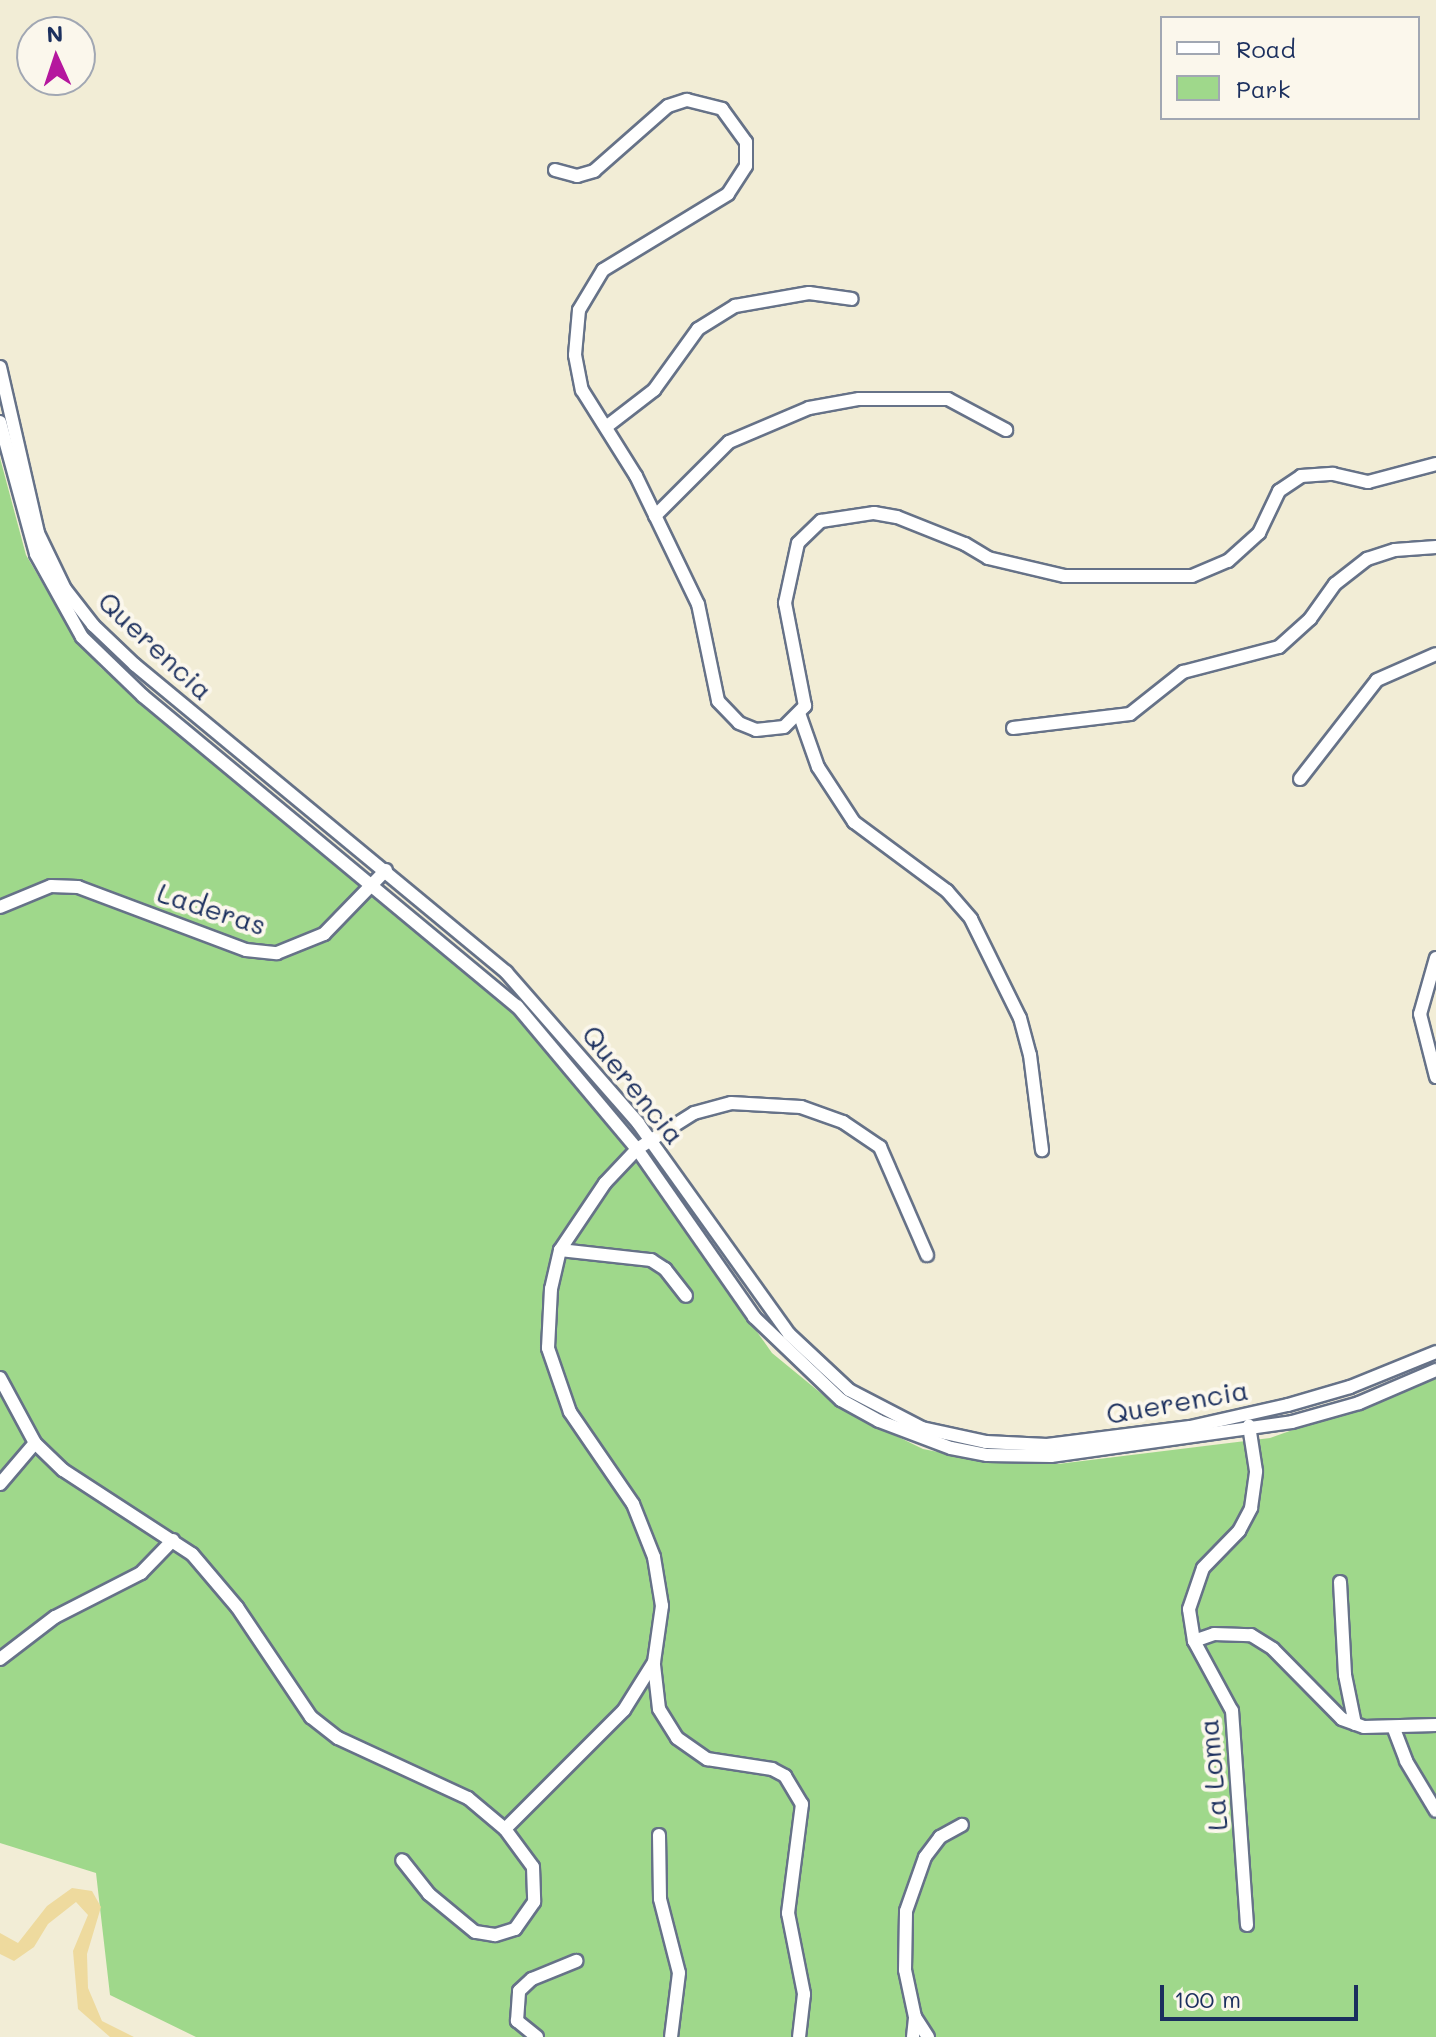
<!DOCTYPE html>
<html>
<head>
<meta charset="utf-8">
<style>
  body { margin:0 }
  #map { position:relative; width:1436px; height:2037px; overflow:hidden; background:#f2edd6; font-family:Mali,sans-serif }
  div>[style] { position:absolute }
  .green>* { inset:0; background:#9fd88b }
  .sand>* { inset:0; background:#eeda9e }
  .roads { filter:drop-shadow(2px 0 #667288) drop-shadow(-2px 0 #667288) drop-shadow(0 2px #667288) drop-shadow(0 -2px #667288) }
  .minor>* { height:12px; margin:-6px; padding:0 6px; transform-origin:6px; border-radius:6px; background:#fff }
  span { translate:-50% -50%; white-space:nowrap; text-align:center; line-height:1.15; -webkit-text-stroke:8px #fbf7ec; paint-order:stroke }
  .street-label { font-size:28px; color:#1b2f5e }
  .legend { position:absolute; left:1160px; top:16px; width:260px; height:104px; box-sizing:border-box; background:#fbf7ec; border:2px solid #a1a7b3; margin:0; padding:10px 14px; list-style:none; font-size:24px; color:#1b2f5e }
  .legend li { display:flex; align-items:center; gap:16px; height:40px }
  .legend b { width:40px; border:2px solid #a1a7b3 }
  .north { position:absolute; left:16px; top:16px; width:80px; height:80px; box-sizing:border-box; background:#fbf7ec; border:2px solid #a1a7b3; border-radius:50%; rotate:357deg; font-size:22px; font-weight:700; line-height:32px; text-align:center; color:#1b2f5e }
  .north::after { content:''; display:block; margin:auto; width:28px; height:36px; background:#b5179e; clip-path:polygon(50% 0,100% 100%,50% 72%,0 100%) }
  .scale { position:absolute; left:1160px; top:1985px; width:198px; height:36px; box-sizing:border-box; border:4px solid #1b2f5e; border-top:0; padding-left:10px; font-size:24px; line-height:28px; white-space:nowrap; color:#1b2f5e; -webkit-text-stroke:6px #fbf7ec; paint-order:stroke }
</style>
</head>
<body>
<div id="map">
  <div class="green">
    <div style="clip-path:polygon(0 458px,26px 555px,74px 637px,101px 668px,488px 982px,606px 1118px,772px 1353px,839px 1408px,923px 1449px,988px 1462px,1058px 1464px,1270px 1438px,1436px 1379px,1436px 2037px,196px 2037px,110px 1995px,96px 1873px,0 1843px)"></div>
  </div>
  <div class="sand">
    <div style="clip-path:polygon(72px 1888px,92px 1891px,101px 1907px,87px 1954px,88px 1988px,102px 2021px,134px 2037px,110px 2037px,78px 2009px,73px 1951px,88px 1915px,76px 1902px,48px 1924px,34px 1947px,14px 1961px,0 1954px,0 1933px,18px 1943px,47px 1906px)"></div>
  </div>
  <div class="roads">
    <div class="minor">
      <div style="left:555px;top:170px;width:23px;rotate:15deg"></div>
      <div style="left:577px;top:176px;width:18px;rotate:-16deg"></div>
      <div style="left:594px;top:171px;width:98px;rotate:-41.3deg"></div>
      <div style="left:668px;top:106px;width:20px;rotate:-18deg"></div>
      <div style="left:687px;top:100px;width:36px;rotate:14deg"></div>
      <div style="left:722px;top:109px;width:41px;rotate:54deg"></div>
      <div style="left:746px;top:142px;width:24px;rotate:90deg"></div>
      <div style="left:746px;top:166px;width:33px;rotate:123deg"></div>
      <div style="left:728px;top:194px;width:146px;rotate:148.7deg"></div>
      <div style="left:603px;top:270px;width:47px;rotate:121deg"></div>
      <div style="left:579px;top:310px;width:45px;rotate:95.1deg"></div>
      <div style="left:575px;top:355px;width:36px;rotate:79deg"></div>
      <div style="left:582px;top:390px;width:102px;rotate:57.9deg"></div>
      <div style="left:636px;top:476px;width:142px;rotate:64.2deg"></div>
      <div style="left:698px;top:604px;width:99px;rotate:78.3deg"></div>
      <div style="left:718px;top:701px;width:30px;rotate:46deg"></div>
      <div style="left:739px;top:723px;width:18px;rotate:22deg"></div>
      <div style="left:756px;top:730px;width:28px;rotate:-6deg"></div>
      <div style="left:784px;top:727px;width:30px;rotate:-45deg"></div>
      <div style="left:805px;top:706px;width:105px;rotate:-101deg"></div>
      <div style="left:785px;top:603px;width:61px;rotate:-77.8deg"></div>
      <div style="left:798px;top:543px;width:32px;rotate:-44deg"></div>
      <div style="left:821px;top:521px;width:54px;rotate:-8.6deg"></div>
      <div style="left:874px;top:513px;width:23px;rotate:10deg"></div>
      <div style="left:897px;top:517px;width:73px;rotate:21.7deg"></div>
      <div style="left:965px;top:544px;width:27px;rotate:31deg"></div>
      <div style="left:988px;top:558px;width:79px;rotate:13.2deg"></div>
      <div style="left:1065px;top:576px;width:127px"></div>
      <div style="left:1192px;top:576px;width:39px;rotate:-23deg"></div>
      <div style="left:1228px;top:561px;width:42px;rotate:-42.1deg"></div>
      <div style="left:1259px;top:533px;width:47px;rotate:-64.5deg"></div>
      <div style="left:1279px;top:491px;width:27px;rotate:-34deg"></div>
      <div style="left:1301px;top:476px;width:32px;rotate:-4deg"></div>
      <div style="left:1333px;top:474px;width:36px;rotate:13deg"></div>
      <div style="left:1368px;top:482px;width:70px;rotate:-14.8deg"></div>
      <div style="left:0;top:367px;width:170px;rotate:77.1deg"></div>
      <div style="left:38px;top:533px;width:62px;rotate:64.3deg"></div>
      <div style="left:65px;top:589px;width:46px;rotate:52.1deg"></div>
      <div style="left:93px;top:625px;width:58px;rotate:43.6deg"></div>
      <div style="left:135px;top:665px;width:482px;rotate:39.6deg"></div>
      <div style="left:506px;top:972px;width:201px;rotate:48.8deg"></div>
      <div style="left:638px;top:1123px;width:259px;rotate:54.4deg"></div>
      <div style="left:789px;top:1334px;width:82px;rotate:43deg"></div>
      <div style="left:849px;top:1390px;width:82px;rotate:27.5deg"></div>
      <div style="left:922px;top:1428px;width:66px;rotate:12.3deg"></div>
      <div style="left:986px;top:1442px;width:61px;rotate:2.8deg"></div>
      <div style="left:1047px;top:1445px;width:144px;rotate:-7.2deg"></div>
      <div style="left:1190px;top:1427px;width:100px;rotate:-12.7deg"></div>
      <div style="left:1288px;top:1405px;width:65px;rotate:-16.2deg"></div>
      <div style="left:1350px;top:1387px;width:93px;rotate:-22.1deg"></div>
      <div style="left:0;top:422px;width:137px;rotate:74.7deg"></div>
      <div style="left:36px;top:554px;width:95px;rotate:61deg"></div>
      <div style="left:82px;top:637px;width:85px;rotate:44deg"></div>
      <div style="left:143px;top:696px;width:486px;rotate:39.7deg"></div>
      <div style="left:517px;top:1006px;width:187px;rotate:50deg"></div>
      <div style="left:637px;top:1149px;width:205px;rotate:55.1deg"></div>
      <div style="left:754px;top:1317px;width:120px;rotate:43.7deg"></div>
      <div style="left:841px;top:1400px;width:43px;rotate:28.9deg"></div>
      <div style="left:879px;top:1421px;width:77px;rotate:20.6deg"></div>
      <div style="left:951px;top:1448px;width:37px;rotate:11deg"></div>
      <div style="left:987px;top:1455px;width:64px;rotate:0.9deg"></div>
      <div style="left:1051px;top:1456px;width:243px;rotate:-8deg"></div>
      <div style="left:1292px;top:1422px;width:70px;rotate:-15.8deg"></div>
      <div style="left:1359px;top:1403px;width:84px;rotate:-23.2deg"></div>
      <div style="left:606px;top:427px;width:61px;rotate:-37.6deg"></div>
      <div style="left:654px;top:390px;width:75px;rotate:-54.2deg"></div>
      <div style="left:698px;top:329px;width:44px;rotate:-31.9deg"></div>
      <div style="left:735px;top:306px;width:75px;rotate:-10deg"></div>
      <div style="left:809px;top:293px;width:43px;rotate:7.9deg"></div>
      <div style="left:655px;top:516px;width:105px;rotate:-45deg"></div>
      <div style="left:729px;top:442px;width:87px;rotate:-23deg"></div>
      <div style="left:809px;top:408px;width:51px;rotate:-10.2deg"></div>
      <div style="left:859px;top:399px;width:89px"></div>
      <div style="left:948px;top:399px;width:66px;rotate:28.1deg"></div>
      <div style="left:800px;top:716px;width:54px;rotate:70.6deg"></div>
      <div style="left:818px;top:767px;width:66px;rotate:56.8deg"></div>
      <div style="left:854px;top:822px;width:116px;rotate:36.6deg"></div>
      <div style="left:947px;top:891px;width:37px;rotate:49deg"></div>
      <div style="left:971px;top:919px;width:110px;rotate:63.7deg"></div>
      <div style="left:1020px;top:1018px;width:38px;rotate:75deg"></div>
      <div style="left:1030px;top:1055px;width:96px;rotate:82.8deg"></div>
      <div style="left:1013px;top:728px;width:118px;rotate:-6.8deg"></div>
      <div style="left:1130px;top:714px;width:68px;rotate:-38.4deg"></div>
      <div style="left:1183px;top:672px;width:99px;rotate:-14.6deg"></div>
      <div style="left:1279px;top:647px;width:42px;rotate:-42.1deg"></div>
      <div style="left:1310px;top:619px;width:43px;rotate:-54.5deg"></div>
      <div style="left:1335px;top:584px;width:41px;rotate:-38deg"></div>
      <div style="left:1367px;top:559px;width:29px;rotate:-18deg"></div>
      <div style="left:1395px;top:550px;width:41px;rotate:-4.2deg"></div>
      <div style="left:1300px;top:779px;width:125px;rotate:-52.1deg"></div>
      <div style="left:1377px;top:680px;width:64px;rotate:-23.8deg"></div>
      <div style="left:0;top:907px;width:55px;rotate:-22.4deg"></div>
      <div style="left:51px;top:886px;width:27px;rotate:2deg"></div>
      <div style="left:78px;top:887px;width:179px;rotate:20.6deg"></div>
      <div style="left:246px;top:950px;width:31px;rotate:6deg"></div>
      <div style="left:277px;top:953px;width:51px;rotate:-22deg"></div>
      <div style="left:324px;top:934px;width:89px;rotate:-45.9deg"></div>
      <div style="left:1436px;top:958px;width:58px;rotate:105.9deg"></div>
      <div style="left:1420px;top:1014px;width:65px;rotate:75.7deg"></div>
      <div style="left:560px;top:1250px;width:92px;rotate:6.3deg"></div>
      <div style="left:651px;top:1260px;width:17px;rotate:33deg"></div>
      <div style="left:665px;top:1269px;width:34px;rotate:52deg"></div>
      <div style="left:0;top:1378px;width:74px;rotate:61.7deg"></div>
      <div style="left:35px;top:1443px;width:39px;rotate:44deg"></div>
      <div style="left:63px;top:1470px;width:154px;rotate:33.1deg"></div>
      <div style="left:192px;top:1554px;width:70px;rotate:49.7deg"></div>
      <div style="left:237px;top:1607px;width:133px;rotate:56.1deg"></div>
      <div style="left:311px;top:1717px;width:34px;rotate:38deg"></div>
      <div style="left:338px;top:1738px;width:143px;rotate:24.8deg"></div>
      <div style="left:468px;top:1798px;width:48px;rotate:40deg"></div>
      <div style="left:505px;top:1829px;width:47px;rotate:53.6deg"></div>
      <div style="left:533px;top:1867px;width:35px;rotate:88deg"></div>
      <div style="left:534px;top:1902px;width:33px;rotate:125deg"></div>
      <div style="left:515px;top:1929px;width:21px;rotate:163deg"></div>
      <div style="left:495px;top:1935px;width:20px;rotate:-171deg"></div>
      <div style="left:475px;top:1932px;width:60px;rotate:-140.4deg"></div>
      <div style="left:429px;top:1894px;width:43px;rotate:-128.5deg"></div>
      <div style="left:0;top:1484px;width:54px;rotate:-49.5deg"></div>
      <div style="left:1340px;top:1582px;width:93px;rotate:86.9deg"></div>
      <div style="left:1345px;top:1675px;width:50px;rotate:78.5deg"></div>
      <div style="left:1194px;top:1641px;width:21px;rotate:-19deg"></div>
      <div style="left:1214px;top:1634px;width:37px;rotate:2deg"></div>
      <div style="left:1251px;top:1635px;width:26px;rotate:32deg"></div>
      <div style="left:1273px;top:1649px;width:98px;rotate:45.4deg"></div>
      <div style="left:1342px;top:1719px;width:23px;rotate:20deg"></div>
      <div style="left:1364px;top:1727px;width:72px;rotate:-1.6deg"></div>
      <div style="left:0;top:1659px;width:69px;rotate:-37.4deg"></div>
      <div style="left:55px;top:1617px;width:97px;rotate:-27.1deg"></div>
      <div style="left:141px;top:1573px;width:46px;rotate:-45.9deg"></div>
      <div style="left:654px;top:1665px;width:44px;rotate:83.5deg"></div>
      <div style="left:659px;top:1709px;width:34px;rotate:58deg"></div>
      <div style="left:677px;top:1738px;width:37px;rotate:35deg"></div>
      <div style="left:707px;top:1759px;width:66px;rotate:8.7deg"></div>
      <div style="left:772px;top:1769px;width:15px;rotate:28deg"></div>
      <div style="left:785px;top:1776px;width:33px;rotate:59deg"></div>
      <div style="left:802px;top:1804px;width:110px;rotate:97.3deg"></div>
      <div style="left:788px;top:1913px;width:83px;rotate:78.8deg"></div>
      <div style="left:804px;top:1994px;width:43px;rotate:96.6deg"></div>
      <div style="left:1394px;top:1729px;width:34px;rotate:69deg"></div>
      <div style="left:1406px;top:1761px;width:58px;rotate:59deg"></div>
      <div style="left:505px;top:1829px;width:168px;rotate:-45deg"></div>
      <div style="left:624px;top:1710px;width:57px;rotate:-58deg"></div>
      <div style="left:654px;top:1662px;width:57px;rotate:-81.9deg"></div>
      <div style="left:662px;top:1606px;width:50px;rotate:-99.3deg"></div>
      <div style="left:654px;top:1557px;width:57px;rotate:-111.6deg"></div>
      <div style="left:633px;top:1504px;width:112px;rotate:-124.4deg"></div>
      <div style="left:570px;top:1412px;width:68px;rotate:-109deg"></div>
      <div style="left:548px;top:1348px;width:59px;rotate:-87.1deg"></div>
      <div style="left:551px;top:1289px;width:40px;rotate:-77deg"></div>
      <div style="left:560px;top:1250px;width:81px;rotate:-56.1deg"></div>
      <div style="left:605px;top:1183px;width:47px;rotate:-46.7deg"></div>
      <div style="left:637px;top:1149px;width:67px;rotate:-32.3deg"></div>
      <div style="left:694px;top:1113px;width:38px;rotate:-15deg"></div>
      <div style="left:731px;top:1103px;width:70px;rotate:3.3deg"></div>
      <div style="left:801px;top:1107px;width:45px;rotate:19.7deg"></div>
      <div style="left:843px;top:1122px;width:45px;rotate:34deg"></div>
      <div style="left:880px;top:1147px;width:118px;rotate:66.5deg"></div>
      <div style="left:659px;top:1835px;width:64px;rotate:89.1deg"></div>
      <div style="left:660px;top:1899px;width:76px;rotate:75.6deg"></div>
      <div style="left:679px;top:1973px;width:64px;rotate:97.1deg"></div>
      <div style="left:1247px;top:1925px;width:215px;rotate:-94deg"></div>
      <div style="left:1232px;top:1711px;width:80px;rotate:-118.5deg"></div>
      <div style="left:1194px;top:1641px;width:32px;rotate:-99deg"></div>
      <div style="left:1189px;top:1609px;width:43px;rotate:-71.1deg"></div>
      <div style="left:1203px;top:1568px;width:52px;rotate:-45.8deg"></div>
      <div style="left:1239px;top:1531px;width:26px;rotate:-62deg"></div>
      <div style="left:1251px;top:1508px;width:37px;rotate:-82deg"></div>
      <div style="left:1256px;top:1471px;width:46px;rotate:-98.8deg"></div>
      <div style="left:537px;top:2037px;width:26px;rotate:-141deg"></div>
      <div style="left:517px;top:2021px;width:30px;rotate:-86deg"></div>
      <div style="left:519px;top:1991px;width:18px;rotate:-43deg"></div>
      <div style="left:532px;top:1979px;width:48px;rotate:-22.2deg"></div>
      <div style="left:913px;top:2037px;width:20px;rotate:-84deg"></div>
      <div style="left:928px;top:2037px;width:24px;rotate:-123deg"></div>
      <div style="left:915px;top:2017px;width:48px;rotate:-102deg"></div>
      <div style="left:905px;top:1970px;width:59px;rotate:-89deg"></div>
      <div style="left:906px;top:1911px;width:57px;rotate:-70.6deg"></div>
      <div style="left:925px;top:1857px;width:25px;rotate:-53deg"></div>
      <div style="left:940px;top:1837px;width:25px;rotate:-29deg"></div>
    </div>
  </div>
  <div class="street-label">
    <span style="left:156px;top:645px;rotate:43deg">Querencia</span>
    <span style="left:212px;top:908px;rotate:18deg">Laderas</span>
    <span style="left:634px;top:1084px;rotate:51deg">Querencia</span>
    <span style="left:1177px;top:1401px;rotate:-10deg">Querencia</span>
    <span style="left:1212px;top:1775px;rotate:-95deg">La Loma</span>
  </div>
  <ul class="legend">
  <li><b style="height:10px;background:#fff"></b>Road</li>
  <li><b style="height:22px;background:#9fd88b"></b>Park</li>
  </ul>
  <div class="north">N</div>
  <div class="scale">100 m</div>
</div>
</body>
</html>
